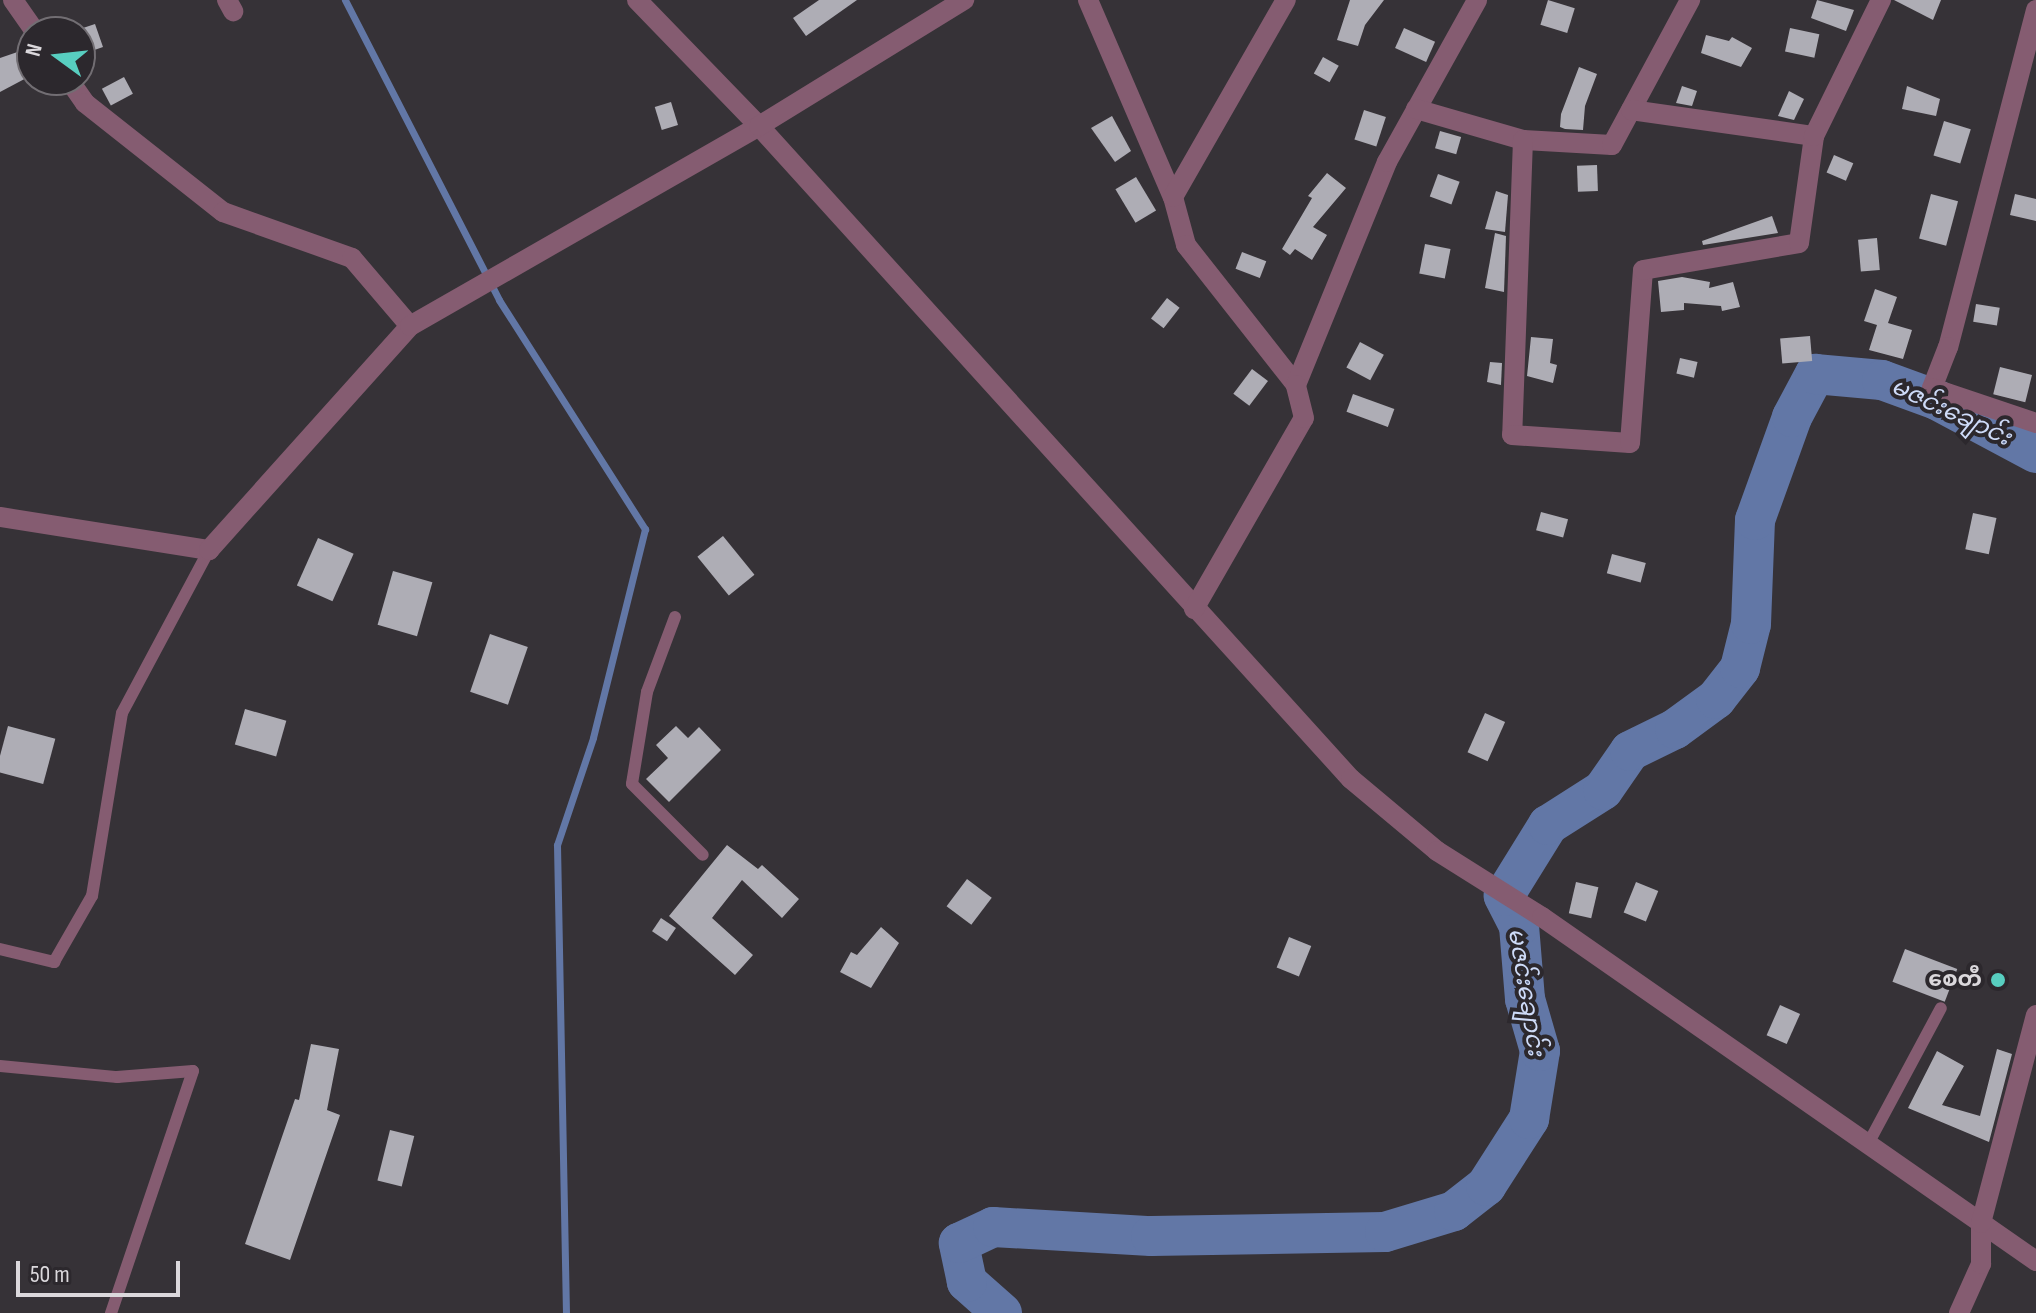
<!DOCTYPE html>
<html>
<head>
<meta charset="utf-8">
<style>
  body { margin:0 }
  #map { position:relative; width:2036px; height:1313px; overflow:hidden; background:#363237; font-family:"Sofia Sans Condensed","Noto Sans Myanmar",sans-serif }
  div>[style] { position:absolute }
  .stream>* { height:7px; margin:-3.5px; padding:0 3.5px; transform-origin:3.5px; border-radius:3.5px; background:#6277a6 }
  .river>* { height:40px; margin:-20px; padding:0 20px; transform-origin:20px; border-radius:20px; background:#6277a6 }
  .building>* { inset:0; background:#aeadb5; transform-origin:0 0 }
  .lane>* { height:12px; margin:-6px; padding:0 6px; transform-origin:6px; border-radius:6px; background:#855c71 }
  .street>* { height:20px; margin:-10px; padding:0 10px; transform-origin:10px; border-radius:10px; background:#855c71 }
  .dots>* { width:22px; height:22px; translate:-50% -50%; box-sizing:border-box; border:4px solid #2c282d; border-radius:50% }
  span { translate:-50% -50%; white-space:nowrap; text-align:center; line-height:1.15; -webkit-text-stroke:8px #2c282d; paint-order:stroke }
  .poi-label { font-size:22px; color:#dbd8dc; font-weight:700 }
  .right { translate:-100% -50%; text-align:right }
  .water-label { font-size:24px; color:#cedbf8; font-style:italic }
  .north { position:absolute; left:16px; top:16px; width:80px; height:80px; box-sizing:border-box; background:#2c282d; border:2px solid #726e73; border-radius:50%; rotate:285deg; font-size:22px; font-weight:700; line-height:32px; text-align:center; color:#dbd8dc }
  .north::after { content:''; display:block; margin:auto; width:28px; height:36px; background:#58cec0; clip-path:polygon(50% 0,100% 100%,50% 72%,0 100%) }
  .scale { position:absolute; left:16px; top:1261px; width:164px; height:36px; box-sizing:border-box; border:4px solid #dbd8dc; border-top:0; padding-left:10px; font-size:24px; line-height:28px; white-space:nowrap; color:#dbd8dc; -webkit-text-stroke:6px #2c282d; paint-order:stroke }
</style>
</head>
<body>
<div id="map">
  <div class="stream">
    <div style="left:345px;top:0;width:337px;rotate:62.8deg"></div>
    <div style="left:499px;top:300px;width:272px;rotate:57.5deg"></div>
    <div style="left:645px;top:529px;width:215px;rotate:104deg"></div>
    <div style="left:593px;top:738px;width:113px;rotate:108.6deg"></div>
    <div style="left:557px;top:845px;width:468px;rotate:88.9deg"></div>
  </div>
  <div class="river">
    <div style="left:1002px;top:1313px;width:47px;rotate:-138.5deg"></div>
    <div style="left:967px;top:1282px;width:40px;rotate:-102deg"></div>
    <div style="left:959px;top:1243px;width:38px;rotate:-25deg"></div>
    <div style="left:993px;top:1227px;width:158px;rotate:3.3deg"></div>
    <div style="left:1151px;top:1236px;width:234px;rotate:-1deg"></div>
    <div style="left:1385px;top:1232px;width:72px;rotate:-16.9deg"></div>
    <div style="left:1454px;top:1211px;width:41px;rotate:-38deg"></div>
    <div style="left:1486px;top:1186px;width:80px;rotate:-57.3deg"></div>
    <div style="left:1529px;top:1119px;width:69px;rotate:-80.8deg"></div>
    <div style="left:1540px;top:1051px;width:54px;rotate:-106.1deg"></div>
    <div style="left:1525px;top:999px;width:73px;rotate:-94.7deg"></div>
    <div style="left:1519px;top:926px;width:34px;rotate:-117deg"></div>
    <div style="left:1504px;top:896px;width:84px;rotate:-58.2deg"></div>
    <div style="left:1548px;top:825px;width:65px;rotate:-32.5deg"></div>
    <div style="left:1603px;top:790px;width:47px;rotate:-55.3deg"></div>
    <div style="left:1630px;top:751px;width:50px;rotate:-26.1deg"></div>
    <div style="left:1675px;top:729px;width:51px;rotate:-36.2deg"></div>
    <div style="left:1716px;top:699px;width:39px;rotate:-52deg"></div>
    <div style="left:1740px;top:668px;width:45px;rotate:-76deg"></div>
    <div style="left:1751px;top:624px;width:104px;rotate:-87.8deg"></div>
    <div style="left:1755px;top:520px;width:109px;rotate:-70.2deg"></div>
    <div style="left:1792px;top:417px;width:49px;rotate:-61.9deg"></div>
    <div style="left:1815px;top:374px;width:67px;rotate:5.1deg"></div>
    <div style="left:1882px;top:380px;width:59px;rotate:20deg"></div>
    <div style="left:1937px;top:400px;width:112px;rotate:28.2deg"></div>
  </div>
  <div class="building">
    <div style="clip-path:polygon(819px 0,857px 0,806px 36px,793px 18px)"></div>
    <div style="clip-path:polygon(1350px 0,1384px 0,1365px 25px,1358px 46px,1337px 40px)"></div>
    <div style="left:1548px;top:0;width:28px;height:26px;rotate:17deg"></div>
    <div style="clip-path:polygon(1817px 0,1854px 10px,1846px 31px,1811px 18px)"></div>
    <div style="clip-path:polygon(1894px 0,1941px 0,1933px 20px)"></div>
    <div style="clip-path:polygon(95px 24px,103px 47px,80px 55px,80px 29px)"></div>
    <div style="left:1404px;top:28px;width:34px;height:22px;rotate:24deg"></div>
    <div style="left:1790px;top:28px;width:30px;height:24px;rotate:12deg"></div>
    <div style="clip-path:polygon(1706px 35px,1729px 41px,1732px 37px,1752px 48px,1741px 67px,1701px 53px)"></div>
    <div style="clip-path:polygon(32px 47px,32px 75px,0 92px,0 58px)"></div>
    <div style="left:1323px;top:57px;width:18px;height:19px;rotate:29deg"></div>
    <div style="clip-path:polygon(1579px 67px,1597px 74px,1585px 106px,1583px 130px,1565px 129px,1560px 127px,1561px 114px)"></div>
    <div style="left:124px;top:77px;width:19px;height:25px;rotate:62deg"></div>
    <div style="clip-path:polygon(1682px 86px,1697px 91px,1692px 106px,1676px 103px)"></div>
    <div style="clip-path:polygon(1907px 86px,1940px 99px,1936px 116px,1902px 109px)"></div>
    <div style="clip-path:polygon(1789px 91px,1804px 99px,1794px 120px,1778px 116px)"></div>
    <div style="left:671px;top:102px;width:24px;height:17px;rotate:73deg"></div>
    <div style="left:1364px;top:110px;width:23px;height:31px;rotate:18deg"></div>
    <div style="clip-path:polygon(1112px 116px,1131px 151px,1115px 162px,1091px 128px)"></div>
    <div style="left:1944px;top:121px;width:28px;height:36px;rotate:17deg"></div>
    <div style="left:1440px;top:131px;width:22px;height:18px;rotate:16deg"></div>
    <div style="left:1834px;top:155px;width:21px;height:19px;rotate:23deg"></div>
    <div style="left:1597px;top:165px;width:26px;height:20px;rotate:88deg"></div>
    <div style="clip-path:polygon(1327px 173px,1346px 188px,1313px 227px,1327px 235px,1312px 260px,1295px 249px,1290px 255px,1282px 249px,1312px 198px,1308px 196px)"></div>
    <div style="left:1438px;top:174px;width:23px;height:24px;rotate:20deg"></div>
    <div style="left:1136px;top:177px;width:39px;height:24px;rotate:59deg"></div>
    <div style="clip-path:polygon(1496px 191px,1508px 195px,1505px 232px,1485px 229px)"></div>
    <div style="left:1931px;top:194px;width:28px;height:46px;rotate:15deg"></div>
    <div style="clip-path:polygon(2015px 194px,2036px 199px,2036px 221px,2010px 215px)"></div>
    <div style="clip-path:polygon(1772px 216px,1778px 233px,1703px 245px,1702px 241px)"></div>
    <div style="clip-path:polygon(1495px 233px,1506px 236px,1504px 292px,1485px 288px)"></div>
    <div style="left:1877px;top:238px;width:32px;height:19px;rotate:85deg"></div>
    <div style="left:1425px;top:244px;width:26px;height:30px;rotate:11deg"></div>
    <div style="left:1242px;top:252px;width:26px;height:18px;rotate:21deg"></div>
    <div style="clip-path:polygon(1682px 277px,1710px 282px,1709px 288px,1733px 282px,1740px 307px,1722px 311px,1721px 306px,1684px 303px,1684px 310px,1661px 312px,1658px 281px)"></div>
    <div style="clip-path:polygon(1875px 289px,1897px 297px,1888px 323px,1912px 330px,1903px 359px,1869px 350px,1877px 325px,1864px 321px)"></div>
    <div style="left:1167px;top:298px;width:16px;height:26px;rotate:38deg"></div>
    <div style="left:1976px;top:304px;width:24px;height:18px;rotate:9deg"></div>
    <div style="left:1810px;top:336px;width:25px;height:30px;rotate:85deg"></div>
    <div style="clip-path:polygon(1531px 337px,1553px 339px,1550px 363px,1557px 365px,1553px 383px,1527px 376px)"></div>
    <div style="left:1360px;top:342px;width:27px;height:29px;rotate:28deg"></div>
    <div style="left:1680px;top:358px;width:18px;height:16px;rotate:13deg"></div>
    <div style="clip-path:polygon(1490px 362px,1502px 363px,1501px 385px,1487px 382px)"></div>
    <div style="left:2000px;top:367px;width:33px;height:28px;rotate:14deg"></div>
    <div style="left:1252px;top:369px;width:20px;height:31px;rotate:37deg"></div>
    <div style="left:1353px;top:394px;width:44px;height:19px;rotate:20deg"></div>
    <div style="left:1541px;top:512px;width:28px;height:19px;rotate:15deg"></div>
    <div style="left:1973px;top:513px;width:24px;height:37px;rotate:12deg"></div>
    <div style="left:723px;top:536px;width:50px;height:33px;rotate:51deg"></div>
    <div style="left:318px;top:538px;width:39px;height:52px;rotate:24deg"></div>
    <div style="left:1612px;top:554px;width:35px;height:20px;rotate:15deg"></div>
    <div style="left:393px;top:571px;width:41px;height:56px;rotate:16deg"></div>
    <div style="left:490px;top:634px;width:40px;height:61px;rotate:19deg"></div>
    <div style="left:245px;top:709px;width:43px;height:37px;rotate:16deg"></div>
    <div style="left:1485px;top:713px;width:22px;height:43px;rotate:24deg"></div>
    <div style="left:8px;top:726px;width:49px;height:47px;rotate:15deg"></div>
    <div style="clip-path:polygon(676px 726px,688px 738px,699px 727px,721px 750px,669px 802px,646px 779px,668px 758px,656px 745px)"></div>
    <div style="clip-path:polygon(727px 845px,758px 869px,762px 865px,799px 899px,782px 918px,742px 880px,712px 918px,753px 955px,735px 975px,669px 916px)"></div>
    <div style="left:967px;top:879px;width:31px;height:34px;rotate:37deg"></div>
    <div style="left:1576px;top:882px;width:23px;height:32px;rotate:13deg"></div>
    <div style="left:1636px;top:882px;width:24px;height:33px;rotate:22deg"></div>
    <div style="left:661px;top:918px;width:18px;height:16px;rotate:34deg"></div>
    <div style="clip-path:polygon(881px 927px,899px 943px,871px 988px,840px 972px,851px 952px,857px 955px)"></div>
    <div style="left:1289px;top:937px;width:24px;height:33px;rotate:22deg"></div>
    <div style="left:1905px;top:949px;width:56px;height:35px;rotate:21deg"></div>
    <div style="left:1780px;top:1005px;width:22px;height:33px;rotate:24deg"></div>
    <div style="clip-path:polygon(311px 1044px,339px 1049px,327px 1110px,340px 1115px,290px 1260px,245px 1244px,295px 1099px,299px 1100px)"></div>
    <div style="clip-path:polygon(1997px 1049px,2012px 1054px,1989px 1142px,1908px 1108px,1937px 1051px,1964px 1066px,1942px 1105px,1980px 1116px)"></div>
    <div style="left:390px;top:1130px;width:25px;height:52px;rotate:14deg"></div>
  </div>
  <div class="lane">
    <div style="left:675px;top:617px;width:80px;rotate:110.5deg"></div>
    <div style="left:647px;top:692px;width:93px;rotate:99.3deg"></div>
    <div style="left:632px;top:784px;width:100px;rotate:45deg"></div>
    <div style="left:0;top:949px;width:56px;rotate:13.5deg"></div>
    <div style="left:54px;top:962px;width:76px;rotate:-60.1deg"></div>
    <div style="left:92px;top:896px;width:185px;rotate:-80.7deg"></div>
    <div style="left:122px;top:713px;width:185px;rotate:-61.9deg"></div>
    <div style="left:0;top:1066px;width:118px;rotate:5.4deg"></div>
    <div style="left:117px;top:1077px;width:76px;rotate:-4.5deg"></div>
    <div style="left:193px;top:1071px;width:256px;rotate:108.7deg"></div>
    <div style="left:1868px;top:1144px;width:154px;rotate:-61.8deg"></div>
  </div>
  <div class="street">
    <div style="left:13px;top:0;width:39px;rotate:55deg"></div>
    <div style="left:227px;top:0;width:13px;rotate:61deg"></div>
    <div style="left:637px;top:0;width:175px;rotate:45.9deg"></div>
    <div style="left:759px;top:126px;width:881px;rotate:47.81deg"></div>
    <div style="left:1351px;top:779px;width:112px;rotate:39.9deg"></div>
    <div style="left:1437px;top:851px;width:124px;rotate:32.2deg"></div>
    <div style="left:1542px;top:917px;width:602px;rotate:34.85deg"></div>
    <div style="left:1088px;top:0;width:215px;rotate:66.7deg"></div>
    <div style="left:1173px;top:197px;width:50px;rotate:74.8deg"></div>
    <div style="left:1186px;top:245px;width:178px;rotate:51.8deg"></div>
    <div style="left:1296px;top:385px;width:241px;rotate:-67.8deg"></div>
    <div style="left:1387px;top:162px;width:185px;rotate:-60.9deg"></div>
    <div style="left:2036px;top:10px;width:348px;rotate:104.6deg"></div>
    <div style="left:1948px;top:347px;width:44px;rotate:111.3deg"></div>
    <div style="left:1932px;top:388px;width:110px;rotate:18.6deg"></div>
    <div style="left:69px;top:80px;width:28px;rotate:55deg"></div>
    <div style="left:85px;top:103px;width:176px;rotate:38.3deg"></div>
    <div style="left:223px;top:212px;width:137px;rotate:19.6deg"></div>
    <div style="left:352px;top:258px;width:89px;rotate:49.5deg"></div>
    <div style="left:1416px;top:109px;width:111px;rotate:16.2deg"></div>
    <div style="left:1523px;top:140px;width:89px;rotate:3.2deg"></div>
    <div style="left:1612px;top:145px;width:165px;rotate:-61.7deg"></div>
    <div style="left:1631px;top:110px;width:185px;rotate:8.1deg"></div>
    <div style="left:1523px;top:140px;width:295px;rotate:92.1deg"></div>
    <div style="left:1512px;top:435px;width:118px;rotate:3.9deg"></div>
    <div style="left:1630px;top:443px;width:173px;rotate:-85.7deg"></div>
    <div style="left:1643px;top:270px;width:158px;rotate:-9.8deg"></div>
    <div style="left:1799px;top:243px;width:108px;rotate:-82deg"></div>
    <div style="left:1814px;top:136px;width:152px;rotate:-63.8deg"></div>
    <div style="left:1173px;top:197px;width:227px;rotate:-60.2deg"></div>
    <div style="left:0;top:517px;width:212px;rotate:9deg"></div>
    <div style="left:209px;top:550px;width:301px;rotate:-48.1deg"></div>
    <div style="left:410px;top:326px;width:402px;rotate:-29.8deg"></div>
    <div style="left:759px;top:126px;width:241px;rotate:-31.6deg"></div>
    <div style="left:1194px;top:609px;width:220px;rotate:-60.1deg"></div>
    <div style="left:1304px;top:418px;width:34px;rotate:-104deg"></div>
    <div style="left:1959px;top:1313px;width:54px;rotate:-65.8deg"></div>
    <div style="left:1981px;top:1264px;width:41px;rotate:-90deg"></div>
    <div style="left:1981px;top:1223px;width:215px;rotate:-75.2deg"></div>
  </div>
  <div class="dots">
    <div style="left:1998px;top:980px;background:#58cec0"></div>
  </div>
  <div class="poi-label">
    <span class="right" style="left:1982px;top:980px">စေတီ</span>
  </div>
  <div class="water-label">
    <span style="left:1951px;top:412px;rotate:25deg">မဇင်းချောင်း</span>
    <span style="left:1526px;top:992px;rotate:81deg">မဇင်းချောင်း</span>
  </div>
  <div class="north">N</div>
  <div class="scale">50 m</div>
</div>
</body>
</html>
